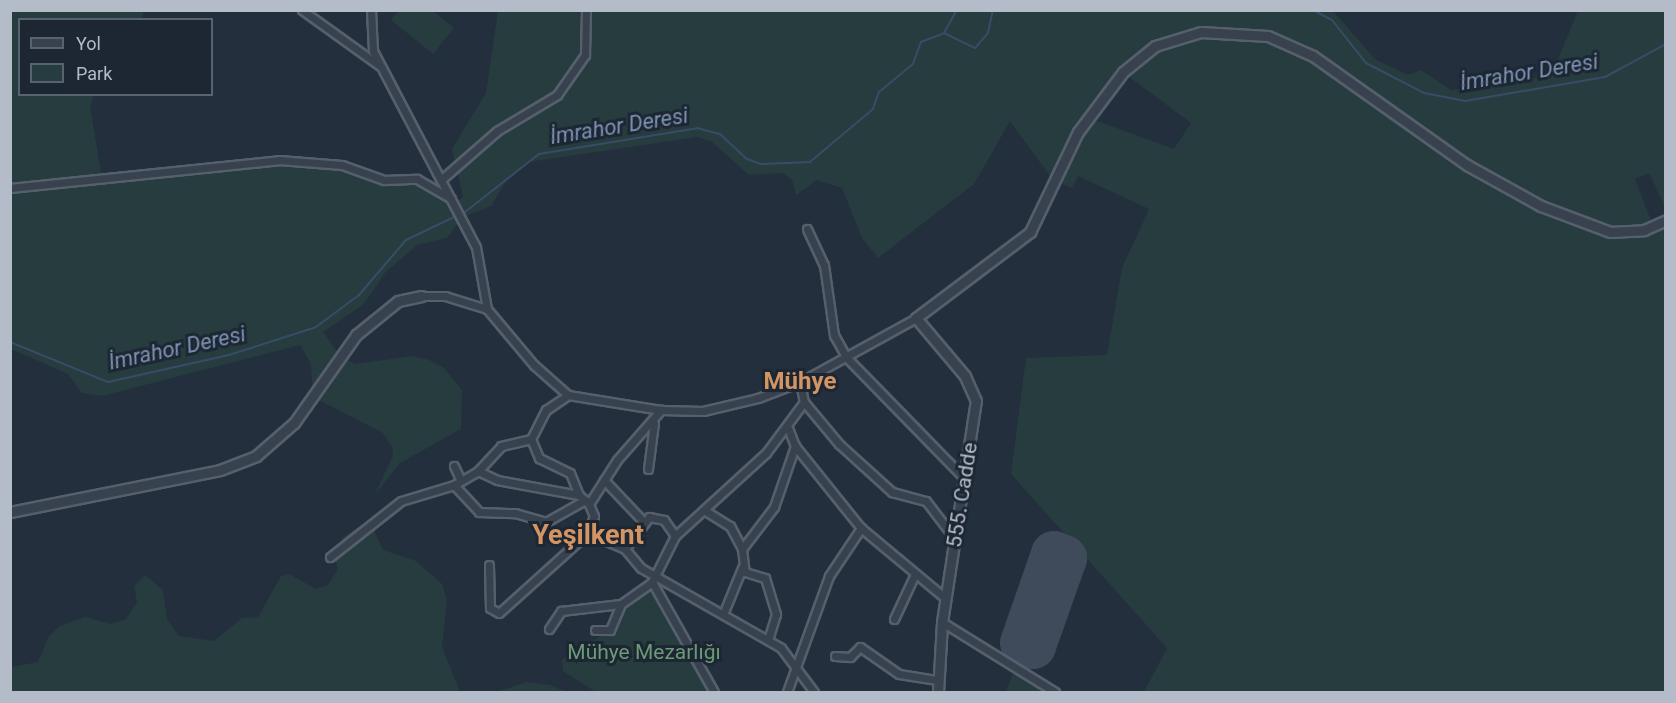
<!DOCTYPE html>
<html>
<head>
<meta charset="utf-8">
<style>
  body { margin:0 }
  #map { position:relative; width:1676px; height:703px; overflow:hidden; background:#242f3e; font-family:Roboto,sans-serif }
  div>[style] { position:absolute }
  .green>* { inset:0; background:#263c3f }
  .stream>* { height:2px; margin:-1px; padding:0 1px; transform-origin:1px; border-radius:1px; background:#394c67 }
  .runway>* { height:46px; margin:-23px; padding:0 23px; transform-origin:23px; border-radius:23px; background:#3f4a5a }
  .roads { filter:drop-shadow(2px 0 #565f6c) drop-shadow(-2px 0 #565f6c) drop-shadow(0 2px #565f6c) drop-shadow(0 -2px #565f6c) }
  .minor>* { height:7px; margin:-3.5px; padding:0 3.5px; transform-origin:3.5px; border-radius:3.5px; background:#38414e }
  .tertiary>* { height:9px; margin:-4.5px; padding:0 4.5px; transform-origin:4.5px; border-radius:4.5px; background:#38414e }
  span { translate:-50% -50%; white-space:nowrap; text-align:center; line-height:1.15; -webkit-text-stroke:6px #1d2633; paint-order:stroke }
  .street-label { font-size:21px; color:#b4bcc9 }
  .park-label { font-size:21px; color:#6b9a76 }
  .water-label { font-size:22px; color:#7c92b1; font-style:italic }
  .quarter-label { font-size:24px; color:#d59563; font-weight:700 }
  .district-label { font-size:27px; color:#d59563; font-weight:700 }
  .frame { position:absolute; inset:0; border:12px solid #b4bcc9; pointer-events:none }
  .legend { position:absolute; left:18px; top:18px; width:195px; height:78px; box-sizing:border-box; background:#1d2633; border:2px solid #59626f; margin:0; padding:8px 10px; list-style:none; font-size:18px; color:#b4bcc9 }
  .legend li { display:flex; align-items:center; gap:12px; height:30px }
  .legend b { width:30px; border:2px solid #59626f }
</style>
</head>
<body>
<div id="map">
  <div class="green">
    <div style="clip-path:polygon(399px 10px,433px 11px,454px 28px,433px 54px,391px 20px)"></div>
    <div style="clip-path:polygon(evenodd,11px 11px,143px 11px,142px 19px,20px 20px,20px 94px,94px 95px,90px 106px,102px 179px,279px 160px,342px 165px,375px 179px,417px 179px,454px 204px,463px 197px,452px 149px,486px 93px,498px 11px,1333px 11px,1376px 60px,1408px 75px,1421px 70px,1451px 90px,1479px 87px,1486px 78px,1517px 82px,1544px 76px,1558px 59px,1578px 11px,1665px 11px,1665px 207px,1649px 173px,1635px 179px,1653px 226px,1665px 220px,1665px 692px,1144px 692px,1167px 648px,1011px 474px,1026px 358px,1107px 355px,1122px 268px,1149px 209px,1078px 176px,1072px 188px,1052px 179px,1010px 121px,974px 184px,878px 258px,862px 238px,842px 188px,817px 180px,796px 195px,792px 180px,783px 173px,749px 175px,712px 142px,698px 137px,528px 162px,505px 183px,491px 206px,463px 217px,447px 238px,417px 245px,385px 273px,364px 304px,323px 332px,342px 358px,356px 364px,412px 356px,429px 360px,443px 367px,462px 390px,461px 429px,400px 463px,375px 494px,393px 456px,392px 446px,383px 433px,313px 397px,311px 364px,300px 345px,102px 396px,82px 393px,68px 374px,11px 349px,11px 11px,1124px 73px,1191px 123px,1174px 149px,1089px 118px,1124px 73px)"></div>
    <div style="clip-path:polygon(369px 520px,383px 550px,416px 561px,442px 584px,447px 600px,442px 647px,460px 692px,11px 692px,11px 667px,38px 662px,49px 636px,60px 626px,85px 617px,111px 624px,126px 619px,137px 602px,134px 586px,145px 575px,163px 590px,167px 619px,179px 636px,214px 641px,242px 618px,258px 617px,281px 576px,289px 574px,316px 589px,328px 585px,338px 569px,334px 555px,343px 537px)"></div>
    <div style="clip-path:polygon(652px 582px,673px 612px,714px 692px,596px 692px,563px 671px,562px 660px,610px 630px,621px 604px)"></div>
    <div style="clip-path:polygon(1015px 668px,1055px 692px,1006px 692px)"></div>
    <div style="clip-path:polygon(527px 682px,550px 685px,566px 692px,496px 692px)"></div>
  </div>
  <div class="stream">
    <div style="left:1313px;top:10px;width:21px;rotate:28deg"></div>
    <div style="left:1332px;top:20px;width:55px;rotate:51.7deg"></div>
    <div style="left:1366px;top:63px;width:65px;rotate:27.3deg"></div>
    <div style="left:1424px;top:93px;width:42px;rotate:11deg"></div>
    <div style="left:1465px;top:101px;width:142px;rotate:-9.7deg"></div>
    <div style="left:1605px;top:77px;width:69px;rotate:-28.4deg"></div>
    <div style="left:944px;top:33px;width:34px;rotate:26deg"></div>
    <div style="left:975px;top:48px;width:20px;rotate:-49deg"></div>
    <div style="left:988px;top:33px;width:24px;rotate:-78deg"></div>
    <div style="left:465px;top:212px;width:94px;rotate:-38.1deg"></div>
    <div style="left:539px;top:154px;width:160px;rotate:-9.3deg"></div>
    <div style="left:697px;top:128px;width:24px;rotate:15deg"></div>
    <div style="left:720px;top:134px;width:37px;rotate:43deg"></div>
    <div style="left:747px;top:159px;width:15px;rotate:20deg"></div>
    <div style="left:761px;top:164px;width:49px;rotate:-2.3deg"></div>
    <div style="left:810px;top:162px;width:82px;rotate:-40.1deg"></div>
    <div style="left:873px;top:109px;width:18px;rotate:-71deg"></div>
    <div style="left:879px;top:92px;width:44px;rotate:-39.5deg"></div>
    <div style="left:913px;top:64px;width:23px;rotate:-70deg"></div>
    <div style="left:921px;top:42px;width:25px;rotate:-21deg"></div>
    <div style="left:944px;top:33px;width:26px;rotate:-61deg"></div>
    <div style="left:10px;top:342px;width:106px;rotate:22.2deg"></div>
    <div style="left:108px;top:382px;width:124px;rotate:-12.6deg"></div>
    <div style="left:229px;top:355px;width:91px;rotate:-17.8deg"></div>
    <div style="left:316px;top:327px;width:54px;rotate:-36.7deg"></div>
    <div style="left:359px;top:295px;width:72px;rotate:-49.5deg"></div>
    <div style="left:406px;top:240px;width:55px;rotate:-25.6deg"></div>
  </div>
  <div class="runway">
    <div style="left:1054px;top:554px;width:11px;rotate:22deg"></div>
    <div style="left:1064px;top:558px;width:93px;rotate:109.4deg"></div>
    <div style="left:1033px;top:646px;width:10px;rotate:-163deg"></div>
    <div style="left:1023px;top:643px;width:94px;rotate:-70.8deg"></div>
  </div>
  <div class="roads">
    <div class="minor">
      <div style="left:302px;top:10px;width:96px;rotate:35.7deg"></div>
      <div style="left:371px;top:10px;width:41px;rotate:87.2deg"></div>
      <div style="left:373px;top:51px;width:221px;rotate:62.3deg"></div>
      <div style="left:476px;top:247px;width:63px;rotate:79.9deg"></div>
      <div style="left:442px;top:179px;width:73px;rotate:-41.1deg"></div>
      <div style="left:497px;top:131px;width:70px;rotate:-31deg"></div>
      <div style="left:557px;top:95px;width:49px;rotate:-55deg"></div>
      <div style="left:585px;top:55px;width:45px;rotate:-88.7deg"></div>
      <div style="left:10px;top:188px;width:270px;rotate:-5.9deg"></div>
      <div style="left:279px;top:160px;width:63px;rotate:4.5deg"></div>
      <div style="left:342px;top:165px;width:45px;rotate:19.7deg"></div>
      <div style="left:384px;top:180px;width:33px;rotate:-2deg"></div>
      <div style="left:417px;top:179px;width:39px;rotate:30deg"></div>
      <div style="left:807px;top:229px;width:40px;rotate:65deg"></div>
      <div style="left:824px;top:265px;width:71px;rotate:81.9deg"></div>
      <div style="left:834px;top:335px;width:25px;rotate:61deg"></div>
      <div style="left:846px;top:357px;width:172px;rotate:45.7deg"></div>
      <div style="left:421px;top:296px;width:24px"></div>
      <div style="left:445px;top:296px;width:44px;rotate:17.2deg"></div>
      <div style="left:487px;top:309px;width:73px;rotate:50deg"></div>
      <div style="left:534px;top:365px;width:45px;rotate:41.4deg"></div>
      <div style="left:568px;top:395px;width:94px;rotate:9.2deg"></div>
      <div style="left:661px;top:410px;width:42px;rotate:1.4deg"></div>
      <div style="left:703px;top:411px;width:57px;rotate:-13.3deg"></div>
      <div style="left:758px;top:398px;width:45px;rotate:-20.9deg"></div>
      <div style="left:800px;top:382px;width:132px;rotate:-28.9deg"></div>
      <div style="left:800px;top:382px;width:20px;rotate:79deg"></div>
      <div style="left:804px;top:402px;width:55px;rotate:50.2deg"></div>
      <div style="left:839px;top:444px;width:72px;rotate:42.2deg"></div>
      <div style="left:892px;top:492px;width:35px;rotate:15deg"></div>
      <div style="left:926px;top:501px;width:48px;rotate:52.7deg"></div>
      <div style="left:788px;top:428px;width:19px;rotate:69deg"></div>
      <div style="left:795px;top:446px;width:105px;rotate:51.2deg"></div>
      <div style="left:861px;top:528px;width:109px;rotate:39.8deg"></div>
      <div style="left:531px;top:439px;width:21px;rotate:67deg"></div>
      <div style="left:539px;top:458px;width:34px;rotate:26deg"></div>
      <div style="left:570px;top:473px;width:24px;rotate:68deg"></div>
      <div style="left:454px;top:466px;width:14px;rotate:65deg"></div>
      <div style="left:648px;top:469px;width:46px;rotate:-82.6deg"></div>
      <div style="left:478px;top:471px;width:34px;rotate:-47deg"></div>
      <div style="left:501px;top:446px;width:31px;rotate:-13deg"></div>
      <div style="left:531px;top:439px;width:33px;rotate:-63deg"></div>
      <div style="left:546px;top:410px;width:27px;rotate:-34deg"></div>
      <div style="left:604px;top:480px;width:55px;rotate:46.5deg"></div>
      <div style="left:454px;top:485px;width:37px;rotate:47deg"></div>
      <div style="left:479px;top:512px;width:36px;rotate:2deg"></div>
      <div style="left:515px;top:513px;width:32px;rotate:16deg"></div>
      <div style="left:546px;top:522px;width:45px;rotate:-29.4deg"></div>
      <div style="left:704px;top:510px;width:31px;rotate:32deg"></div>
      <div style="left:730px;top:526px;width:26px;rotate:62deg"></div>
      <div style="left:742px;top:549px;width:23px;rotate:83deg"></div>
      <div style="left:745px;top:572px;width:21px;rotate:17deg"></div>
      <div style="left:765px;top:578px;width:38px;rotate:73deg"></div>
      <div style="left:776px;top:614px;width:27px;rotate:107deg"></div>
      <div style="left:588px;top:533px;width:40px;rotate:23.4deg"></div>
      <div style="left:625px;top:549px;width:25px;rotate:50deg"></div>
      <div style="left:641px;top:568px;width:161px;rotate:29.7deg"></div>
      <div style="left:781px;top:648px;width:55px;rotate:53.1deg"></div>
      <div style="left:625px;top:549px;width:40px;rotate:-53deg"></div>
      <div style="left:649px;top:517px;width:15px;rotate:11deg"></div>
      <div style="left:664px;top:520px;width:19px;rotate:55deg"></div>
      <div style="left:742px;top:549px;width:53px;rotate:-52.7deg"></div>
      <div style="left:774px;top:507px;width:65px;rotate:-71deg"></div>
      <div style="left:330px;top:557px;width:90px;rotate:-38.3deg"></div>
      <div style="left:401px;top:501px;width:55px;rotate:-16.8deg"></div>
      <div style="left:454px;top:485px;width:28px;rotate:-30deg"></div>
      <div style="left:478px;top:471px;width:21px;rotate:25deg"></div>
      <div style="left:497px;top:480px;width:83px;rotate:10.4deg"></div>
      <div style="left:579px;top:495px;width:13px;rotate:42deg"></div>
      <div style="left:489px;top:565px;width:43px;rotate:88.7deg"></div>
      <div style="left:490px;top:608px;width:10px;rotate:29deg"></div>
      <div style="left:499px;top:613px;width:120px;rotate:-42deg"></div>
      <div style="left:588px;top:533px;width:18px;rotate:-71deg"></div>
      <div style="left:594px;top:516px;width:13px;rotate:-113deg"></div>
      <div style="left:589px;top:504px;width:52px;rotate:-57.5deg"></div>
      <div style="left:617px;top:460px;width:67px;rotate:-48.7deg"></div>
      <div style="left:652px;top:582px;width:126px;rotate:60.6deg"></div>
      <div style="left:724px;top:612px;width:48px;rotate:-67.8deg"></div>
      <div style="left:894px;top:619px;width:50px;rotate:-65deg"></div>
      <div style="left:942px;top:622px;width:133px;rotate:31.8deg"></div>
      <div style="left:549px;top:629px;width:22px;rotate:-56deg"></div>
      <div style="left:561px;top:611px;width:60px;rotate:-6.7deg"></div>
      <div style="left:595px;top:630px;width:15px"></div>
      <div style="left:610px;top:630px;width:28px;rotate:-67deg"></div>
      <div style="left:621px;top:604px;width:38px;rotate:-35deg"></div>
      <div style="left:652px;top:582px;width:51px;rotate:-63.4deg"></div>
      <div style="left:675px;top:536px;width:123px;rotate:-42.4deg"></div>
      <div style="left:766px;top:453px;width:64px;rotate:-53.3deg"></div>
      <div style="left:835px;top:656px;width:15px;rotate:4deg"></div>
      <div style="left:850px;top:657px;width:14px;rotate:-45deg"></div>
      <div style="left:860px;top:647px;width:47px;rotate:34.7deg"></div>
      <div style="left:899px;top:674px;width:39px;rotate:9deg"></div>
      <div style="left:787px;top:692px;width:123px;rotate:-70.1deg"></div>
      <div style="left:829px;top:576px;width:58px;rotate:-56.3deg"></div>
    </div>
    <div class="tertiary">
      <div style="left:10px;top:512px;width:214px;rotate:-11.3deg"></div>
      <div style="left:220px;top:470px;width:39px;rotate:-21deg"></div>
      <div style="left:256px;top:456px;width:50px;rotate:-41deg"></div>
      <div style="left:294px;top:423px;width:108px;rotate:-54.8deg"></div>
      <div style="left:356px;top:335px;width:54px;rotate:-39deg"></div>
      <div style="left:398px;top:301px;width:24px;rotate:-12deg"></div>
      <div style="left:938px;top:692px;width:70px;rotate:-86.7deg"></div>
      <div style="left:942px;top:622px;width:224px;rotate:-81.3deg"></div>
      <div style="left:976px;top:401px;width:27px;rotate:-114deg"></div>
      <div style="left:965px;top:376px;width:76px;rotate:-130.2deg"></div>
      <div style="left:916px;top:318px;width:143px;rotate:-37deg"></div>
      <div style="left:1030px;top:232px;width:111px;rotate:-64.4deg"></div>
      <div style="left:1078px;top:132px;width:75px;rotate:-53.1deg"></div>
      <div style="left:1123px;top:72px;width:41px;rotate:-39.1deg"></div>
      <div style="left:1155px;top:46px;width:48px;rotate:-16.9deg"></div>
      <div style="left:1201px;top:32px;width:67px;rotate:3.4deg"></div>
      <div style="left:1268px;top:36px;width:49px;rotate:24deg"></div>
      <div style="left:1313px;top:56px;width:189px;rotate:35.3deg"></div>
      <div style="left:1467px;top:165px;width:85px;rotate:29deg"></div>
      <div style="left:1541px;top:206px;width:74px;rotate:20.6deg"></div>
      <div style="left:1610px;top:232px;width:34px;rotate:-3deg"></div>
      <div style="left:1644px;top:230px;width:24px;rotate:-24deg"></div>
    </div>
  </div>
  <div class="street-label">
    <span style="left:962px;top:495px;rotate:-81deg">555. Cadde</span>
  </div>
  <div class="park-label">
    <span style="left:644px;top:652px">Mühye Mezarlığı</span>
  </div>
  <div class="water-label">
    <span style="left:1529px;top:72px;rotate:-9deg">İmrahor Deresi</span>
    <span style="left:619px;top:126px;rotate:-9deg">İmrahor Deresi</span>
    <span style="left:177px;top:348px;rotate:-12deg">İmrahor Deresi</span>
  </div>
  <div class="quarter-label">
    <span style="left:800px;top:382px">Mühye</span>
  </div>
  <div class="district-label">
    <span style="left:588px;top:536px">Yeşilkent</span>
  </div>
  <div class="frame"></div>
  <ul class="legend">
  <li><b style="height:8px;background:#38414e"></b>Yol</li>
  <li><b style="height:16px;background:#263c3f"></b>Park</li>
  </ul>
</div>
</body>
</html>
